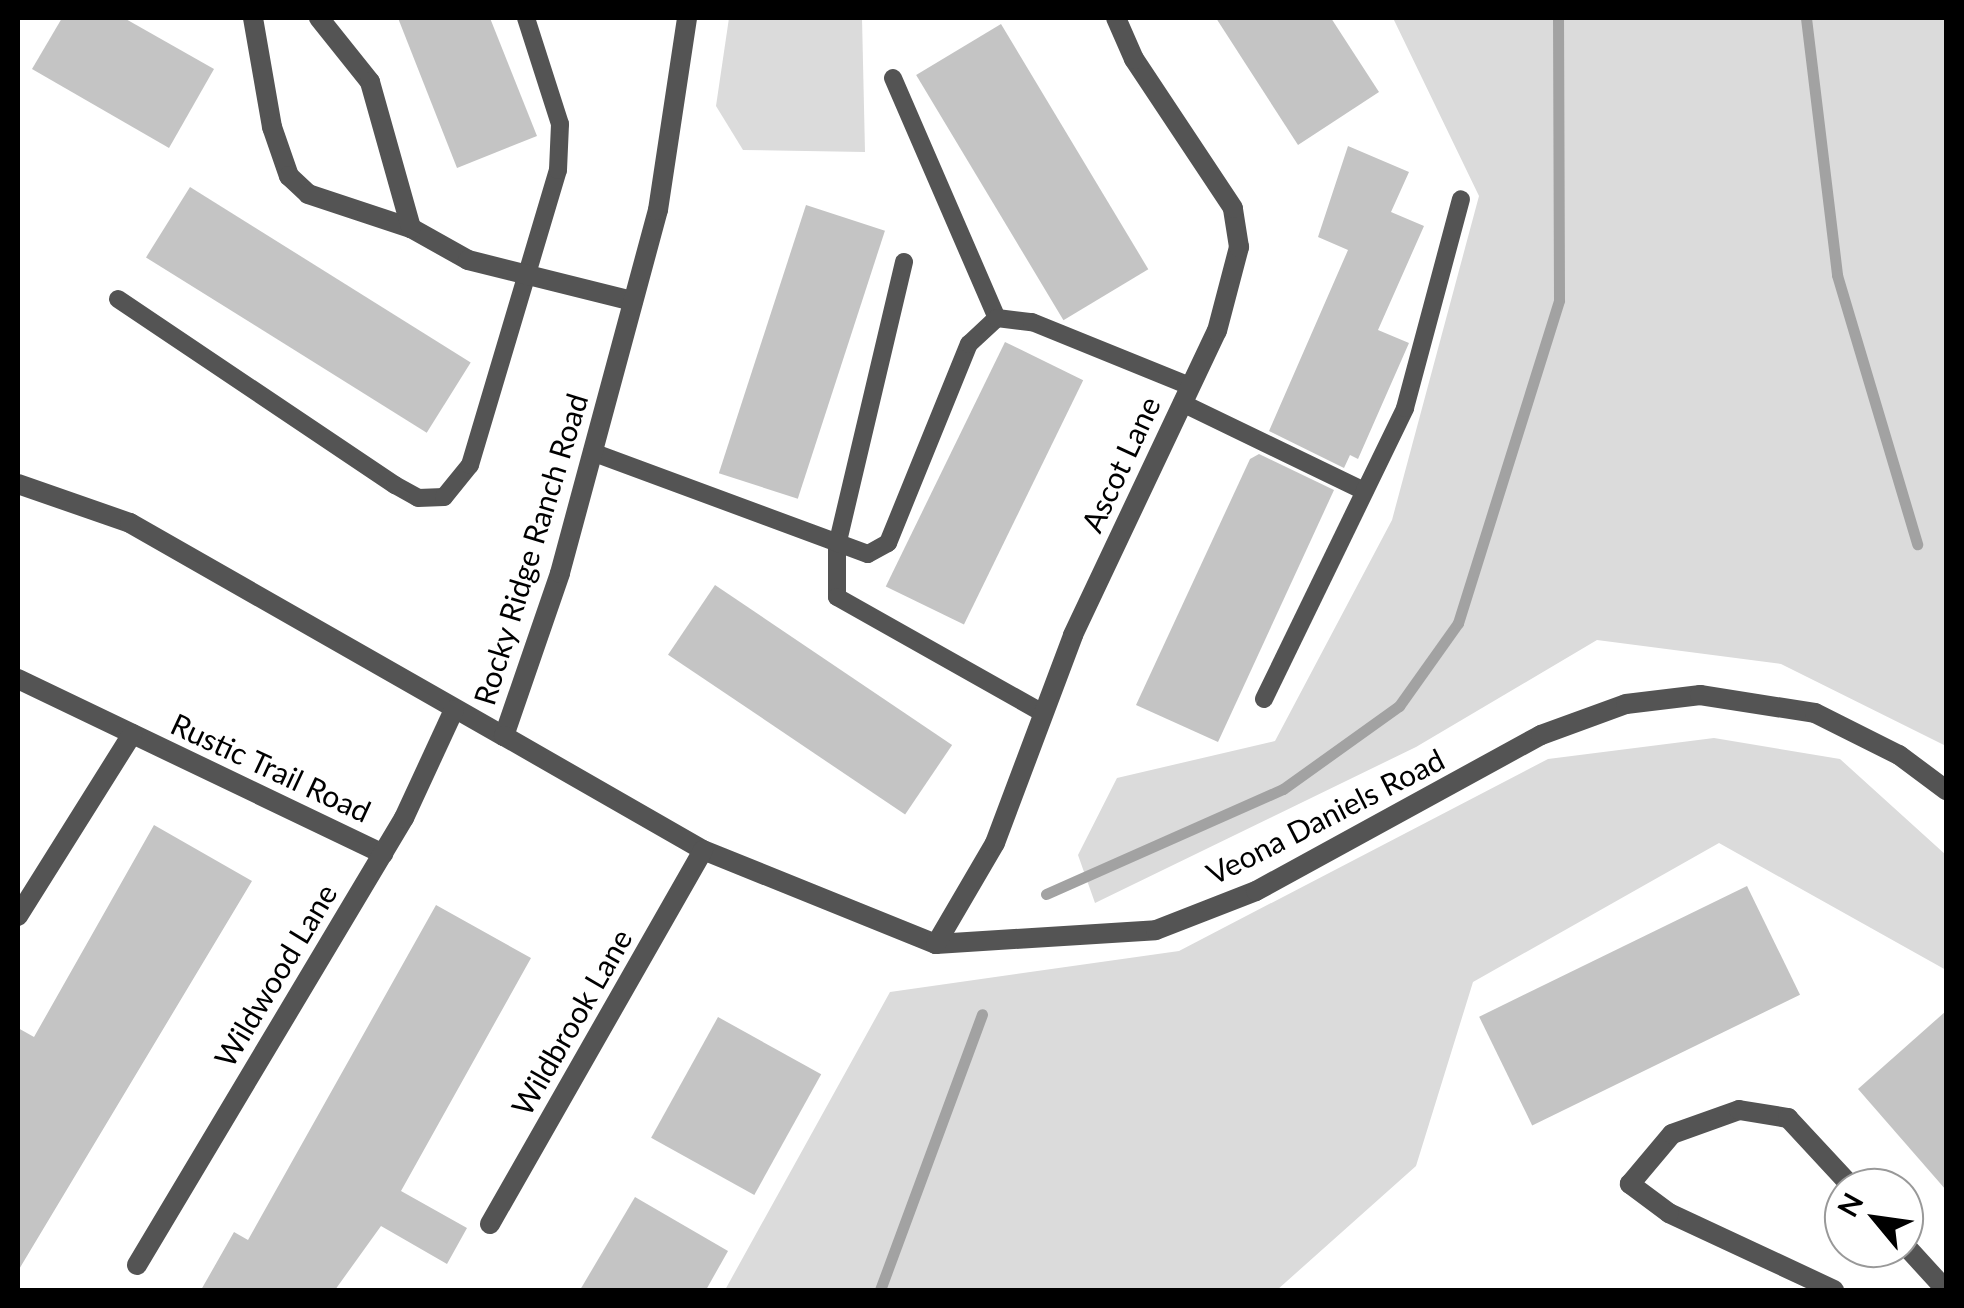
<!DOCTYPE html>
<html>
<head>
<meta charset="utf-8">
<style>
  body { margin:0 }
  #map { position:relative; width:1964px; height:1308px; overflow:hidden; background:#fff; font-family:Lato,sans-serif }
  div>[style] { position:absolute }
  .green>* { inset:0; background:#dbdbdb }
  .stream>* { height:11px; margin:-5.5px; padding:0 5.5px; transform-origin:5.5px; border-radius:5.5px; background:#a2a2a2 }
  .building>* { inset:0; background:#c4c4c4; transform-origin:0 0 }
  .lane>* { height:18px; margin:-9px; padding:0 9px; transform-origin:9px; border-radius:9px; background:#545454 }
  .street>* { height:20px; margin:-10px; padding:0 10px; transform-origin:10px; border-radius:10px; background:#545454 }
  span { translate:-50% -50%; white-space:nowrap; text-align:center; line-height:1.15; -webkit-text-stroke:8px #fff; paint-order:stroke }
  .street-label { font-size:30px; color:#000 }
  .frame { position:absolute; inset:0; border:20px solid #000; pointer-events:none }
  .north { position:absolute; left:1824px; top:1168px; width:100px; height:100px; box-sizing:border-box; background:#fff; border:2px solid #999; border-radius:50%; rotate:299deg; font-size:28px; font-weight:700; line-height:40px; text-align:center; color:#000 }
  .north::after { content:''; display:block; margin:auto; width:35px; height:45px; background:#000; clip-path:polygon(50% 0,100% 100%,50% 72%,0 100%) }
</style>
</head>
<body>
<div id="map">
  <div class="green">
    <div style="clip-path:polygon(729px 18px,862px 18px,865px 152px,743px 150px,716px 106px)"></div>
    <div style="clip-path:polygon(1393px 18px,1946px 18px,1946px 746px,1781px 664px,1597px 640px,1416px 747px,1095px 903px,1078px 855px,1117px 778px,1275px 741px,1392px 520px,1479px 196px)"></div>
    <div style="clip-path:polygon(1714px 738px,1840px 759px,1946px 855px,1946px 970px,1719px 843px,1473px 982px,1416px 1166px,1277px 1290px,725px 1290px,890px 992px,1179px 951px,1548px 759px)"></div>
  </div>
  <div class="stream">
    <div style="left:1806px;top:18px;width:259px;rotate:83.1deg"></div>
    <div style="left:1837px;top:275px;width:281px;rotate:73.4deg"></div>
    <div style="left:1046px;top:894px;width:259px;rotate:-23.9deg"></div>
    <div style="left:1283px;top:789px;width:143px;rotate:-35.6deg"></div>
    <div style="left:1399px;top:706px;width:102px;rotate:-54.6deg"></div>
    <div style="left:1458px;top:623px;width:338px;rotate:-72.6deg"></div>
    <div style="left:1559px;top:300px;width:282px;rotate:-90.2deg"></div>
    <div style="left:880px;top:1290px;width:294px;rotate:-69.7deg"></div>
  </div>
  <div class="building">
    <div style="clip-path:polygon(62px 18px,124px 18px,214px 69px,169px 148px,32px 69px)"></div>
    <div style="clip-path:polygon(398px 18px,490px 18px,537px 136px,457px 168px)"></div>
    <div style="clip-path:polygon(1216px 18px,1331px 18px,1379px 92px,1298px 145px)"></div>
    <div style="left:1001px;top:24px;width:286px;height:99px;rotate:59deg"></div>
    <div style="clip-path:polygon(1348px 146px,1409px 172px,1391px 212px,1424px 226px,1378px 330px,1409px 343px,1358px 459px,1350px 455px,1344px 468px,1269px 431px,1348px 250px,1318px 237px)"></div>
    <div style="left:190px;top:187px;width:331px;height:83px;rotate:32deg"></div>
    <div style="left:806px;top:205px;width:83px;height:282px;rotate:18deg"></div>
    <div style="left:1005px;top:342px;width:87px;height:272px;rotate:26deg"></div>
    <div style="clip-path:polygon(1259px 454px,1334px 490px,1218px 742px,1136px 705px,1250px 459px)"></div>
    <div style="left:715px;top:585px;width:286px;height:84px;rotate:34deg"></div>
    <div style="clip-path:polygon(154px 825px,252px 881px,18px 1271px,18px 1028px,34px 1037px)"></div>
    <div style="left:1747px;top:886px;width:121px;height:298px;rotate:64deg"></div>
    <div style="clip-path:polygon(436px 905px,531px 958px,401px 1191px,467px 1228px,447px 1264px,381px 1226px,335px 1290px,201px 1290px,234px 1232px,248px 1240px)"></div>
    <div style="clip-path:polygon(1946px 1011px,1946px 1190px,1858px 1089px)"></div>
    <div style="left:718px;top:1017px;width:118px;height:138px;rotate:29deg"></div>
    <div style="clip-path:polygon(635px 1197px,728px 1251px,706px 1290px,580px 1290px)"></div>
  </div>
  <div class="lane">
    <div style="left:893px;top:78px;width:262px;rotate:66.6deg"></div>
    <div style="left:904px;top:262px;width:292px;rotate:103.3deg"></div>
    <div style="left:837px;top:546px;width:51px;rotate:90deg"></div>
    <div style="left:837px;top:597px;width:236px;rotate:29.4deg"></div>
    <div style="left:118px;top:299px;width:334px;rotate:33.9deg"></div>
    <div style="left:395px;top:485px;width:26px;rotate:29deg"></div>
    <div style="left:418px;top:498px;width:26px;rotate:-2deg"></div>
    <div style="left:444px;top:497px;width:41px;rotate:-50.9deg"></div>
    <div style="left:470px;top:465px;width:308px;rotate:-73.4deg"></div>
    <div style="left:558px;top:170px;width:46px;rotate:-87.5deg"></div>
    <div style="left:560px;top:124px;width:111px;rotate:-107.8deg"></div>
    <div style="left:1182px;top:403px;width:202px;rotate:25.8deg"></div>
    <div style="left:592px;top:452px;width:294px;rotate:20.3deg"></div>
    <div style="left:868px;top:554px;width:23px;rotate:-29deg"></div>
    <div style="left:888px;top:543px;width:215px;rotate:-67.9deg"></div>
    <div style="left:969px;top:344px;width:38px;rotate:-43deg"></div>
    <div style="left:997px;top:318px;width:35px;rotate:7deg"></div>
    <div style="left:1032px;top:322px;width:170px;rotate:22.1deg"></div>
    <div style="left:1264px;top:699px;width:323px;rotate:-64.1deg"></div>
    <div style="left:1405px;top:408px;width:216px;rotate:-75deg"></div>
  </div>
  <div class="street">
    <div style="left:253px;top:18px;width:111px;rotate:80.1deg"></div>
    <div style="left:272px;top:127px;width:52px;rotate:70.9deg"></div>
    <div style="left:289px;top:176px;width:26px;rotate:43deg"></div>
    <div style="left:308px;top:194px;width:108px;rotate:18.3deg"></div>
    <div style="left:411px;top:228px;width:65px;rotate:29.3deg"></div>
    <div style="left:468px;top:260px;width:170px;rotate:14deg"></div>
    <div style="left:319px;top:18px;width:82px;rotate:51.4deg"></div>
    <div style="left:370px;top:82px;width:152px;rotate:74.3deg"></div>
    <div style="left:18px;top:484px;width:119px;rotate:19.2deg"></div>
    <div style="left:130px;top:523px;width:430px;rotate:29.7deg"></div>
    <div style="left:504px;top:736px;width:172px;rotate:-71deg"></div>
    <div style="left:560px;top:573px;width:376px;rotate:-74.9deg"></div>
    <div style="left:658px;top:210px;width:194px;rotate:-81.4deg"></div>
    <div style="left:18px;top:679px;width:405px;rotate:25.6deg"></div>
    <div style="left:504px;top:736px;width:229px;rotate:29.8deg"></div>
    <div style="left:703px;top:850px;width:251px;rotate:22deg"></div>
    <div style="left:936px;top:944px;width:220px;rotate:-3.6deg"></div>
    <div style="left:1156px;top:930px;width:107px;rotate:-21.3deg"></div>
    <div style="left:1256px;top:891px;width:325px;rotate:-28.7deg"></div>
    <div style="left:1541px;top:735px;width:90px;rotate:-20deg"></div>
    <div style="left:1626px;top:704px;width:75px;rotate:-6.9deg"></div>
    <div style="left:1700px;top:695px;width:116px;rotate:8.9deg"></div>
    <div style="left:1815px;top:713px;width:94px;rotate:26.6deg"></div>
    <div style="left:1899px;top:755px;width:59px;rotate:36.7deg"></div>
    <div style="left:18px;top:916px;width:215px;rotate:-57.9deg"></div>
    <div style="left:936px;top:944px;width:117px;rotate:-59.7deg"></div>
    <div style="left:995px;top:843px;width:222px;rotate:-69.4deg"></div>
    <div style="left:1073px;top:635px;width:336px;rotate:-64.7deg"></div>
    <div style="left:1217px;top:331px;width:87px;rotate:-75.3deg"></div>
    <div style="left:1239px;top:247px;width:39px;rotate:-99deg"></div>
    <div style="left:1233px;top:208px;width:179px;rotate:-123.6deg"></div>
    <div style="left:1134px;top:59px;width:45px;rotate:-113.7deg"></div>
    <div style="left:490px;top:1224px;width:430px;rotate:-60.3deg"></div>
    <div style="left:1904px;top:1244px;width:62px;rotate:47.6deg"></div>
    <div style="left:137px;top:1265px;width:521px;rotate:-59.15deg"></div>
    <div style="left:404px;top:818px;width:119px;rotate:-65.2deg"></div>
    <div style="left:1834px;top:1290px;width:182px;rotate:-155deg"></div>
    <div style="left:1669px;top:1213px;width:49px;rotate:-143.4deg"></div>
    <div style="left:1630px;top:1184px;width:65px;rotate:-50deg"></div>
    <div style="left:1672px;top:1134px;width:71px;rotate:-19.7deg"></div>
    <div style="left:1739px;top:1110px;width:50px;rotate:9.3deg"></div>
    <div style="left:1788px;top:1118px;width:96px;rotate:47.1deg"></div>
  </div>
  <div class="street-label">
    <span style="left:1120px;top:464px;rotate:-65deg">Ascot Lane</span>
    <span style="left:530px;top:549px;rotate:-73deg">Rocky Ridge Ranch Road</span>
    <span style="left:271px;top:767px;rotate:25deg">Rustic Trail Road</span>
    <span style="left:1325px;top:816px;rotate:-27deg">Veona Daniels Road</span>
    <span style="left:275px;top:975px;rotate:-59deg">Wildwood Lane</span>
    <span style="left:571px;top:1022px;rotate:-60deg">Wildbrook Lane</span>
  </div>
  <div class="frame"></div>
  <div class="north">N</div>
</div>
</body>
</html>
